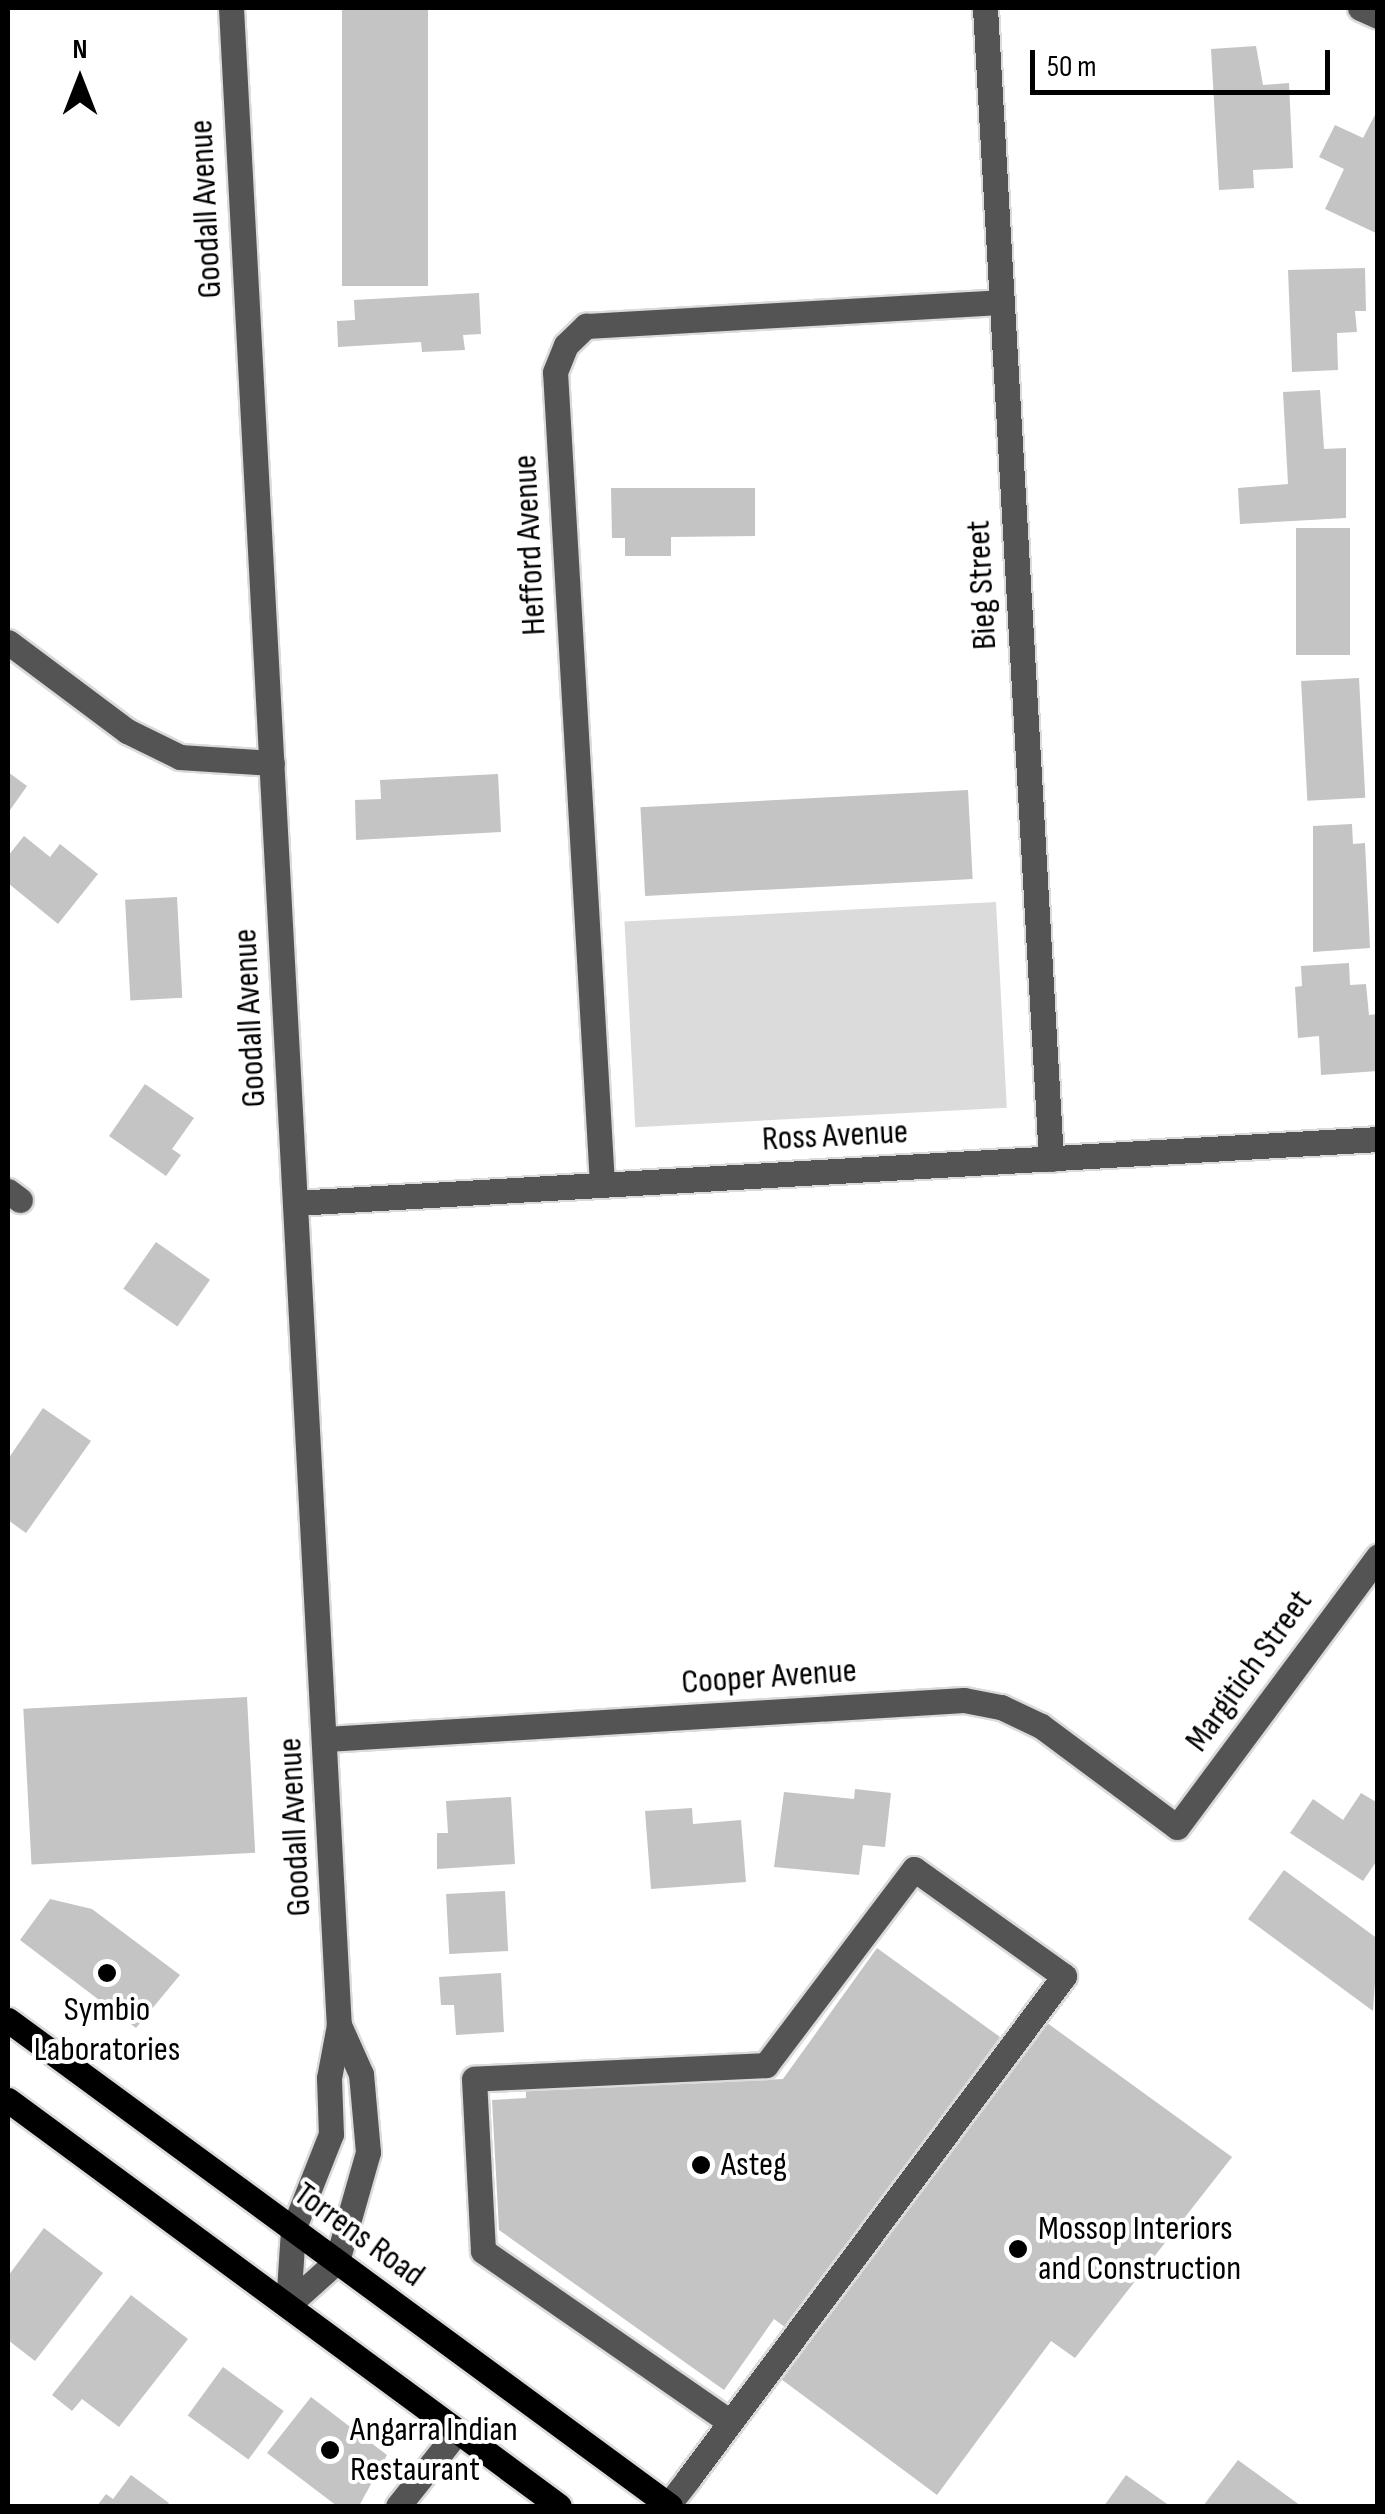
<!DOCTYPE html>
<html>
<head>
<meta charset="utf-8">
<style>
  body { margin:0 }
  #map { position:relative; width:1385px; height:2514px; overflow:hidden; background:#fff; font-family:"Sofia Sans Condensed",sans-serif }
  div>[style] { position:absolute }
  .green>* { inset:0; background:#dbdbdb; transform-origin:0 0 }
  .building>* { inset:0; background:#c4c4c4; transform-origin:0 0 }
  .roads { filter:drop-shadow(2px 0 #dbdbdb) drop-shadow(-2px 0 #dbdbdb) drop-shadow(0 2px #dbdbdb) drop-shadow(0 -2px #dbdbdb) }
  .minor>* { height:25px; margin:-12.5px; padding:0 12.5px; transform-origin:12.5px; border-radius:12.5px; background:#545454 }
  .major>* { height:25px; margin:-12.5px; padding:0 12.5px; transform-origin:12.5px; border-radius:12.5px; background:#000 }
  .dots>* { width:28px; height:28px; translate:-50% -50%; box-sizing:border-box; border:5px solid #fff; border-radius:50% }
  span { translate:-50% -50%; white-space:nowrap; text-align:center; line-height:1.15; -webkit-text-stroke:8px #fff; paint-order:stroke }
  .street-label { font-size:35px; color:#000 }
  .poi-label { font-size:35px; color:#000 }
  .left { translate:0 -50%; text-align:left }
  .frame { position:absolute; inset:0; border:10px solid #000; pointer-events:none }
  .north { position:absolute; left:30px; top:30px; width:100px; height:100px; -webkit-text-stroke:8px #fff; paint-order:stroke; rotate:0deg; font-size:28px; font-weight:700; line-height:40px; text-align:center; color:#000 }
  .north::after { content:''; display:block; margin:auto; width:35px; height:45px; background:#000; clip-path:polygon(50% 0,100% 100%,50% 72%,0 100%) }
  .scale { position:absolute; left:1030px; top:50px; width:300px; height:45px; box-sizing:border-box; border:5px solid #000; border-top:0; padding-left:12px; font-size:30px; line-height:35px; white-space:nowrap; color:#000; -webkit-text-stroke:8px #fff; paint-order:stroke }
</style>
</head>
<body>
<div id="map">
  <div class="green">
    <div style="left:996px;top:902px;width:206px;height:372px;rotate:87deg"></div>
  </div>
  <div class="building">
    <div style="left:342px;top:8px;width:86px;height:278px"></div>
    <div style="clip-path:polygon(1256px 46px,1263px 85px,1289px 83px,1293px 168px,1253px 170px,1254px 188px,1219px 190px,1211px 49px)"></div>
    <div style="clip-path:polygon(1378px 109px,1378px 234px,1325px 209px,1344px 169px,1319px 157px,1335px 125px,1363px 138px)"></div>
    <div style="clip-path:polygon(1365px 268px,1366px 311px,1355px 311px,1357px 332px,1337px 333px,1338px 370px,1292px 372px,1288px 270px)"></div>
    <div style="clip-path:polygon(479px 293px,481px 334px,463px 335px,465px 350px,422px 352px,421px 342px,338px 347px,337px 321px,355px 320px,354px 300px)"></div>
    <div style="clip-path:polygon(1320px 390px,1324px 449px,1346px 448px,1346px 518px,1240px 524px,1238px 488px,1288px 484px,1283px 392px)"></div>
    <div style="clip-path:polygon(611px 488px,755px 488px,755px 536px,671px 537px,671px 556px,625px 556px,625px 538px,612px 538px)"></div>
    <div style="left:1350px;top:528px;width:127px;height:54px;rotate:90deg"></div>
    <div style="left:1359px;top:678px;width:120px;height:58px;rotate:87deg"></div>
    <div style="clip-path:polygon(8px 772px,27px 786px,8px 813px)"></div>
    <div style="clip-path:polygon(498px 774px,501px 832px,356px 840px,355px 800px,381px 799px,380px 780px)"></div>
    <div style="left:968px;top:790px;width:89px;height:328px;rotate:87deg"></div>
    <div style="clip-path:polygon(1352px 824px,1353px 844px,1365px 843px,1370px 948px,1313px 952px,1313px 826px)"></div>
    <div style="clip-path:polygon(24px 836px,50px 857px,60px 844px,98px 874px,58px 924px,8px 883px,8px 856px)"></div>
    <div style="left:177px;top:897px;width:101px;height:52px;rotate:87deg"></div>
    <div style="clip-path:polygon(1349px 963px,1350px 985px,1366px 984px,1369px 1015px,1378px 1014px,1378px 1071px,1321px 1075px,1319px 1036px,1298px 1038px,1295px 987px,1302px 986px,1301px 966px)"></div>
    <div style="clip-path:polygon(145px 1084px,194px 1118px,172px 1149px,181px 1155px,166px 1176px,109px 1136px)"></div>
    <div style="left:156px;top:1242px;width:66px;height:57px;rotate:35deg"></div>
    <div style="clip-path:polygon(43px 1408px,91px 1441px,26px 1533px,8px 1520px,8px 1459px)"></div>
    <div style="left:247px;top:1697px;width:156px;height:224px;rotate:87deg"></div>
    <div style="clip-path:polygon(855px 1789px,891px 1793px,885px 1847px,863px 1845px,859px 1875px,774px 1867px,784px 1792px,854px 1799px)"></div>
    <div style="clip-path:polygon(1361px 1793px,1378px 1803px,1378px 1859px,1363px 1881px,1290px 1833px,1313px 1799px,1343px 1820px)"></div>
    <div style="clip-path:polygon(511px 1797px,515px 1864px,437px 1869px,437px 1833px,448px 1833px,446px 1801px)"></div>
    <div style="clip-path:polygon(692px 1808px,693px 1824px,741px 1820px,746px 1882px,651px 1889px,645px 1811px)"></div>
    <div style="clip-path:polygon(1284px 1870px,1378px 1939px,1373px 2011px,1248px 1919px)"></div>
    <div style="left:505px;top:1891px;width:60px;height:59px;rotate:87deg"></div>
    <div style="clip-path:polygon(50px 1899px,92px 1909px,180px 1975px,136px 2028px,20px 1940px)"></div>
    <div style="clip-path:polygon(877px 1948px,1000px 2037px,786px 2328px,774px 2319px,724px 2390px,499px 2230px,492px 2100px,526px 2098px,526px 2090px,783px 2079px)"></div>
    <div style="clip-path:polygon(501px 1973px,504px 2032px,456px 2035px,454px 2005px,441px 2005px,439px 1977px)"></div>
    <div style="clip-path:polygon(1043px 2020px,1232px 2157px,1075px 2358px,1051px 2341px,937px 2495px,781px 2379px)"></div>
    <div style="clip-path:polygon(44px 2228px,103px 2273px,35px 2361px,8px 2340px,8px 2276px)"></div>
    <div style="clip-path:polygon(131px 2295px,188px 2339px,119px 2427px,82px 2399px,72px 2411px,52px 2395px)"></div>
    <div style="left:223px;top:2367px;width:75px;height:60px;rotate:36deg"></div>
    <div style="clip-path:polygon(311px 2397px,387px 2455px,359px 2506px,337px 2506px,267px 2453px)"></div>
    <div style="clip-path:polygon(1238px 2460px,1301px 2506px,1203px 2506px)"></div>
    <div style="clip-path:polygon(131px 2475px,169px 2503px,166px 2506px,97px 2506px,106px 2494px,113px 2499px)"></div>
    <div style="clip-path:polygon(1126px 2475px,1170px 2506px,1104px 2506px)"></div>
  </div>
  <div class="roads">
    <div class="minor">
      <div style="left:231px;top:8px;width:2020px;rotate:86.94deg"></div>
      <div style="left:339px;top:2025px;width:54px;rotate:100.7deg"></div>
      <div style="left:329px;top:2078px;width:56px;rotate:88deg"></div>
      <div style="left:331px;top:2134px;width:103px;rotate:111.6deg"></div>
      <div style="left:293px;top:2230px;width:75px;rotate:93.8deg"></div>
      <div style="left:985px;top:8px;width:1153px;rotate:86.72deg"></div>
      <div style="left:1360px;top:8px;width:20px;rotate:24deg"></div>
      <div style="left:8px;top:642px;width:149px;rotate:36.8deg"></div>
      <div style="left:127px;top:731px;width:59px;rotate:26.1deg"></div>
      <div style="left:180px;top:757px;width:92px;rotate:3.7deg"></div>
      <div style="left:602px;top:1184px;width:813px;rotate:-93.31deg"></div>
      <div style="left:555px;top:372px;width:29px;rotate:-68deg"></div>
      <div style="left:566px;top:345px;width:28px;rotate:-44deg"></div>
      <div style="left:586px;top:326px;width:415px;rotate:-3.3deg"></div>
      <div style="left:8px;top:1191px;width:15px;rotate:37deg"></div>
      <div style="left:295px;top:1203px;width:1085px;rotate:-3.38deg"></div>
      <div style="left:326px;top:1739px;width:639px;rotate:-3.5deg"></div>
      <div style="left:964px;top:1700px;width:38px;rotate:11deg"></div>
      <div style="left:1001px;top:1707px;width:44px;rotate:25.4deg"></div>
      <div style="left:1041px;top:1726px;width:169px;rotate:36.6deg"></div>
      <div style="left:1177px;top:1827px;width:337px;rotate:-53.4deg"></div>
      <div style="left:288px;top:2305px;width:66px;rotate:-41.9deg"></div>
      <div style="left:337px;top:2261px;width:113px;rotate:-74.1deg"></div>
      <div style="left:368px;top:2152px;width:78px;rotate:-95.1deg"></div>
      <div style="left:361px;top:2074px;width:54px;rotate:-114.2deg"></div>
      <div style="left:668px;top:2505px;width:33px;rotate:-52deg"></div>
      <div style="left:688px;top:2479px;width:628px;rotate:-53.22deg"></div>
      <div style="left:1064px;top:1976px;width:184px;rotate:-144.5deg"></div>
      <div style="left:914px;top:1869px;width:246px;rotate:127.1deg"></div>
      <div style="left:766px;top:2065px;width:292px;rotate:177.3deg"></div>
      <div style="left:474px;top:2079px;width:172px;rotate:87deg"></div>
      <div style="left:483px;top:2251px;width:300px;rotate:34.7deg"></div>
      <div style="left:398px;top:2506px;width:95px;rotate:-51.4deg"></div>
    </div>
    <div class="major">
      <div style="left:8px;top:2020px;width:821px;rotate:36.28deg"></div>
      <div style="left:8px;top:2100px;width:684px;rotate:36.38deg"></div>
    </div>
  </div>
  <div class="dots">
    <div style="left:107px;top:1973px;background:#000"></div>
    <div style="left:701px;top:2165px;background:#000"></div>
    <div style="left:1018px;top:2249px;background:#000"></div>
    <div style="left:330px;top:2450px;background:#000"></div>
  </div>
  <div class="street-label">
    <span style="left:206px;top:209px;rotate:-93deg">Goodall Avenue</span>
    <span style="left:530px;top:545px;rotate:-93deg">Hefford Avenue</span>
    <span style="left:982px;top:585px;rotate:-93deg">Bieg Street</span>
    <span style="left:250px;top:1018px;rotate:-93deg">Goodall Avenue</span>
    <span style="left:835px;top:1136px;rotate:-3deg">Ross Avenue</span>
    <span style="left:1249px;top:1671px;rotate:-54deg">Margitich Street</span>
    <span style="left:769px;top:1677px;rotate:-4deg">Cooper Avenue</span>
    <span style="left:295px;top:1827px;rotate:-93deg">Goodall Avenue</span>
    <span style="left:359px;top:2235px;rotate:36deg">Torrens Road</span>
  </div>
  <div class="poi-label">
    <span style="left:107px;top:2030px">Symbio<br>Laboratories</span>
    <span class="left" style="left:721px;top:2165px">Asteg</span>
    <span class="left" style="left:1038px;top:2249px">Mossop Interiors<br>and Construction</span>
    <span class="left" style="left:350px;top:2450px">Angarra Indian<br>Restaurant</span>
  </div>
  <div class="frame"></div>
  <div class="north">N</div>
  <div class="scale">50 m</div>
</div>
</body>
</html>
